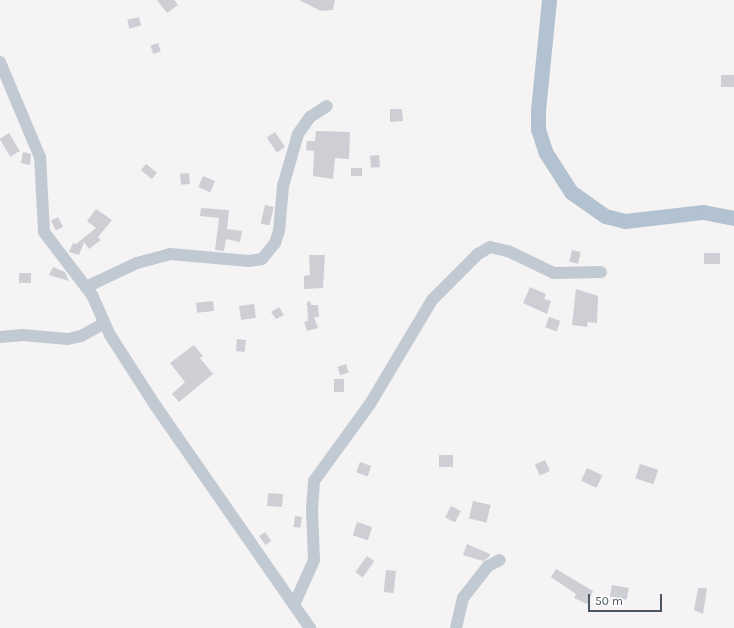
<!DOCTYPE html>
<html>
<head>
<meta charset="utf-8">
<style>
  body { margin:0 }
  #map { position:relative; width:734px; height:628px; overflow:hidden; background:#f5f3f3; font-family:Karla,sans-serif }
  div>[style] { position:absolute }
  .building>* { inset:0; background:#cdcfd5; transform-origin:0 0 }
  .minor>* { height:12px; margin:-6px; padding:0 6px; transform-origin:6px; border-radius:6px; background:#c1cad2 }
  .major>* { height:15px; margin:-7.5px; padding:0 7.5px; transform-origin:7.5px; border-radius:7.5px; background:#b3c2d1 }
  span { translate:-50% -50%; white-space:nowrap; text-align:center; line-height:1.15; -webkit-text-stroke:3px #fff; paint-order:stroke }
  .scale { position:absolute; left:588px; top:594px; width:74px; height:18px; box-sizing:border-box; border:2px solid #4a5661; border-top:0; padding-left:5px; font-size:12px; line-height:14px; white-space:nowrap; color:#4a5661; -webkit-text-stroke:3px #fff; paint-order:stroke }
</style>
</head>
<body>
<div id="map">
  <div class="building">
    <div style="clip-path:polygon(157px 0,174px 0,178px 5px,167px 13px)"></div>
    <div style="clip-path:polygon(299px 0,335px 0,333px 10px,321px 11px)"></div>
    <div style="left:139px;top:17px;width:9px;height:12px;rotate:77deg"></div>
    <div style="left:158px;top:43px;width:9px;height:8px;rotate:72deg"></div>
    <div style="left:721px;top:75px;width:13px;height:12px"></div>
    <div style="clip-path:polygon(390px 109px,402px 109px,403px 121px,390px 122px)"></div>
    <div style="clip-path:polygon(316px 131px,350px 132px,349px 159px,335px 158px,333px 179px,313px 176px,314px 151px,306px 150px,307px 141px,315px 141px)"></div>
    <div style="left:275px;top:132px;width:18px;height:10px;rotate:56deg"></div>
    <div style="left:9px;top:133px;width:21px;height:11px;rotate:59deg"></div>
    <div style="clip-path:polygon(23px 152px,31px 154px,30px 165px,21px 163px)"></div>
    <div style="left:379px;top:155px;width:12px;height:9px;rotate:85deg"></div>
    <div style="left:146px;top:164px;width:14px;height:8px;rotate:39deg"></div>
    <div style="left:351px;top:168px;width:11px;height:8px"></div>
    <div style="left:189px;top:173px;width:11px;height:9px;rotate:85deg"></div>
    <div style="left:203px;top:176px;width:13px;height:12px;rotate:23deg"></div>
    <div style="left:265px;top:205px;width:9px;height:19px;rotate:13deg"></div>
    <div style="clip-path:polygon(201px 208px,229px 210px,227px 229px,242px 231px,240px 242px,226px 239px,224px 251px,215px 250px,219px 218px,200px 216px)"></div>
    <div style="clip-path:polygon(96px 209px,112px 220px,98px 237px,101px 240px,89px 249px,84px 242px,79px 255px,69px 252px,73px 243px,76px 244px,96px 228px,87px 221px)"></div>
    <div style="left:58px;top:217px;width:11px;height:8px;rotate:63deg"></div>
    <div style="left:572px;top:250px;width:9px;height:12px;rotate:13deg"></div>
    <div style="left:704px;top:253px;width:16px;height:11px"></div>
    <div style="clip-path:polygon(309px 255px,325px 255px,323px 288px,304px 289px,304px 276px,310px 275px)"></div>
    <div style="clip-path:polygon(53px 267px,65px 272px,69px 281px,49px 275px)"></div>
    <div style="left:19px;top:273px;width:12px;height:10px"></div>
    <div style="clip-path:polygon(530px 287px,546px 294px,544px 299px,551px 301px,547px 314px,523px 303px)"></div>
    <div style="clip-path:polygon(576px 289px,598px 296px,597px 323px,588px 322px,587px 327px,572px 325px)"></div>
    <div style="left:213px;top:301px;width:10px;height:17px;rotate:84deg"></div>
    <div style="clip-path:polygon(310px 301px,311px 305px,318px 305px,319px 317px,314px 317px,318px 328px,307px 331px,304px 322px,308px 321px,307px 302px)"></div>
    <div style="left:254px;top:304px;width:14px;height:15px;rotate:82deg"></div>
    <div style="clip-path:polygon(279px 307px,284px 315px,276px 319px,271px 312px)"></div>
    <div style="left:549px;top:317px;width:12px;height:11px;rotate:20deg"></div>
    <div style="left:237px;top:339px;width:9px;height:12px;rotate:6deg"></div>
    <div style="clip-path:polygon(194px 345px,203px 356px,200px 358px,213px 374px,179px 402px,172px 394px,185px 382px,170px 363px)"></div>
    <div style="left:346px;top:364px;width:9px;height:9px;rotate:72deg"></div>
    <div style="left:334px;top:379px;width:10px;height:13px"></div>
    <div style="left:453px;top:455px;width:12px;height:14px;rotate:90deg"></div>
    <div style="left:545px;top:460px;width:12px;height:11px;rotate:66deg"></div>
    <div style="left:360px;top:462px;width:12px;height:11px;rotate:20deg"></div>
    <div style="left:640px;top:464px;width:19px;height:15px;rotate:18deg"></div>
    <div style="left:587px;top:468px;width:17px;height:14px;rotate:25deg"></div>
    <div style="left:268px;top:493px;width:15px;height:13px;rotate:4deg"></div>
    <div style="left:473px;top:501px;width:18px;height:18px;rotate:13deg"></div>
    <div style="left:451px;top:506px;width:11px;height:13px;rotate:27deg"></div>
    <div style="left:295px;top:516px;width:7px;height:11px;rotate:8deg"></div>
    <div style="left:357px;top:522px;width:16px;height:14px;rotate:18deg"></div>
    <div style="left:265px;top:532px;width:11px;height:7px;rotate:56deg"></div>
    <div style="clip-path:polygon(467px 544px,490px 554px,489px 557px,483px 561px,463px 555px)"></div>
    <div style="left:367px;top:556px;width:9px;height:20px;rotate:36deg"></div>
    <div style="clip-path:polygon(556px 569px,593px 591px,587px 604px,574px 598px,576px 594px,551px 577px)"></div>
    <div style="left:386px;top:570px;width:10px;height:22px;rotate:6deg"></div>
    <div style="left:612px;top:585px;width:17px;height:12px;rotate:10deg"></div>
    <div style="clip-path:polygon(698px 588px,707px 588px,703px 614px,694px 610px)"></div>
  </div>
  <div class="minor">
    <div style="left:0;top:62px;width:103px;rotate:67.2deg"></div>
    <div style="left:40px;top:157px;width:75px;rotate:86.9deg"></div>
    <div style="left:44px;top:232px;width:79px;rotate:52.7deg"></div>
    <div style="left:92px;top:295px;width:44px;rotate:65.8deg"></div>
    <div style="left:110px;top:335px;width:83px;rotate:57.3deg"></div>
    <div style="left:155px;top:405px;width:272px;rotate:55.2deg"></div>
    <div style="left:86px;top:287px;width:56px;rotate:-25.2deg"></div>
    <div style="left:137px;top:263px;width:34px;rotate:-15deg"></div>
    <div style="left:170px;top:254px;width:79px;rotate:5.1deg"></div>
    <div style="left:249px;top:261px;width:13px;rotate:-9deg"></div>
    <div style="left:262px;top:259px;width:21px;rotate:-51deg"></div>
    <div style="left:275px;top:243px;width:13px;rotate:-72deg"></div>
    <div style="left:279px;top:231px;width:45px;rotate:-84.9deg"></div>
    <div style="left:283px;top:186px;width:54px;rotate:-73.9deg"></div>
    <div style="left:298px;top:134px;width:21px;rotate:-55deg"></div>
    <div style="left:310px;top:117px;width:20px;rotate:-33deg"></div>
    <div style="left:0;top:337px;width:23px;rotate:-5deg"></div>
    <div style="left:23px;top:335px;width:45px;rotate:5.1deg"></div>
    <div style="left:68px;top:339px;width:13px;rotate:-13deg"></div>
    <div style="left:81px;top:336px;width:26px;rotate:-29deg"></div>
    <div style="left:294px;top:605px;width:49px;rotate:-66deg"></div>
    <div style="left:314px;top:560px;width:50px;rotate:-92.3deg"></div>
    <div style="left:312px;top:510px;width:29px;rotate:-86deg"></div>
    <div style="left:314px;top:481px;width:95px;rotate:-54deg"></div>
    <div style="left:370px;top:404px;width:121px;rotate:-59.2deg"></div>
    <div style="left:432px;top:300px;width:65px;rotate:-45deg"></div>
    <div style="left:478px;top:254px;width:14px;rotate:-30deg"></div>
    <div style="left:490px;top:247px;width:18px;rotate:13deg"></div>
    <div style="left:508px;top:251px;width:51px;rotate:25.6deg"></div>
    <div style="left:554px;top:273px;width:47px;rotate:-1.2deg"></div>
    <div style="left:456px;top:628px;width:31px;rotate:-77deg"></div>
    <div style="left:463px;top:598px;width:41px;rotate:-52deg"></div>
    <div style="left:488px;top:566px;width:13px;rotate:-27deg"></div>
  </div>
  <div class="major">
    <div style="left:549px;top:0;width:111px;rotate:95.7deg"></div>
    <div style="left:538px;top:110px;width:19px;rotate:90deg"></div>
    <div style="left:538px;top:129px;width:25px;rotate:72deg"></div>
    <div style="left:546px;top:153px;width:46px;rotate:57.3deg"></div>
    <div style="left:571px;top:192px;width:42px;rotate:35.2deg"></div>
    <div style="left:605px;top:216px;width:21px;rotate:14deg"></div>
    <div style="left:625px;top:221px;width:79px;rotate:-6.6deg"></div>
    <div style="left:703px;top:212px;width:32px;rotate:11deg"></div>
  </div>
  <div class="scale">50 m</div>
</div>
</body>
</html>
